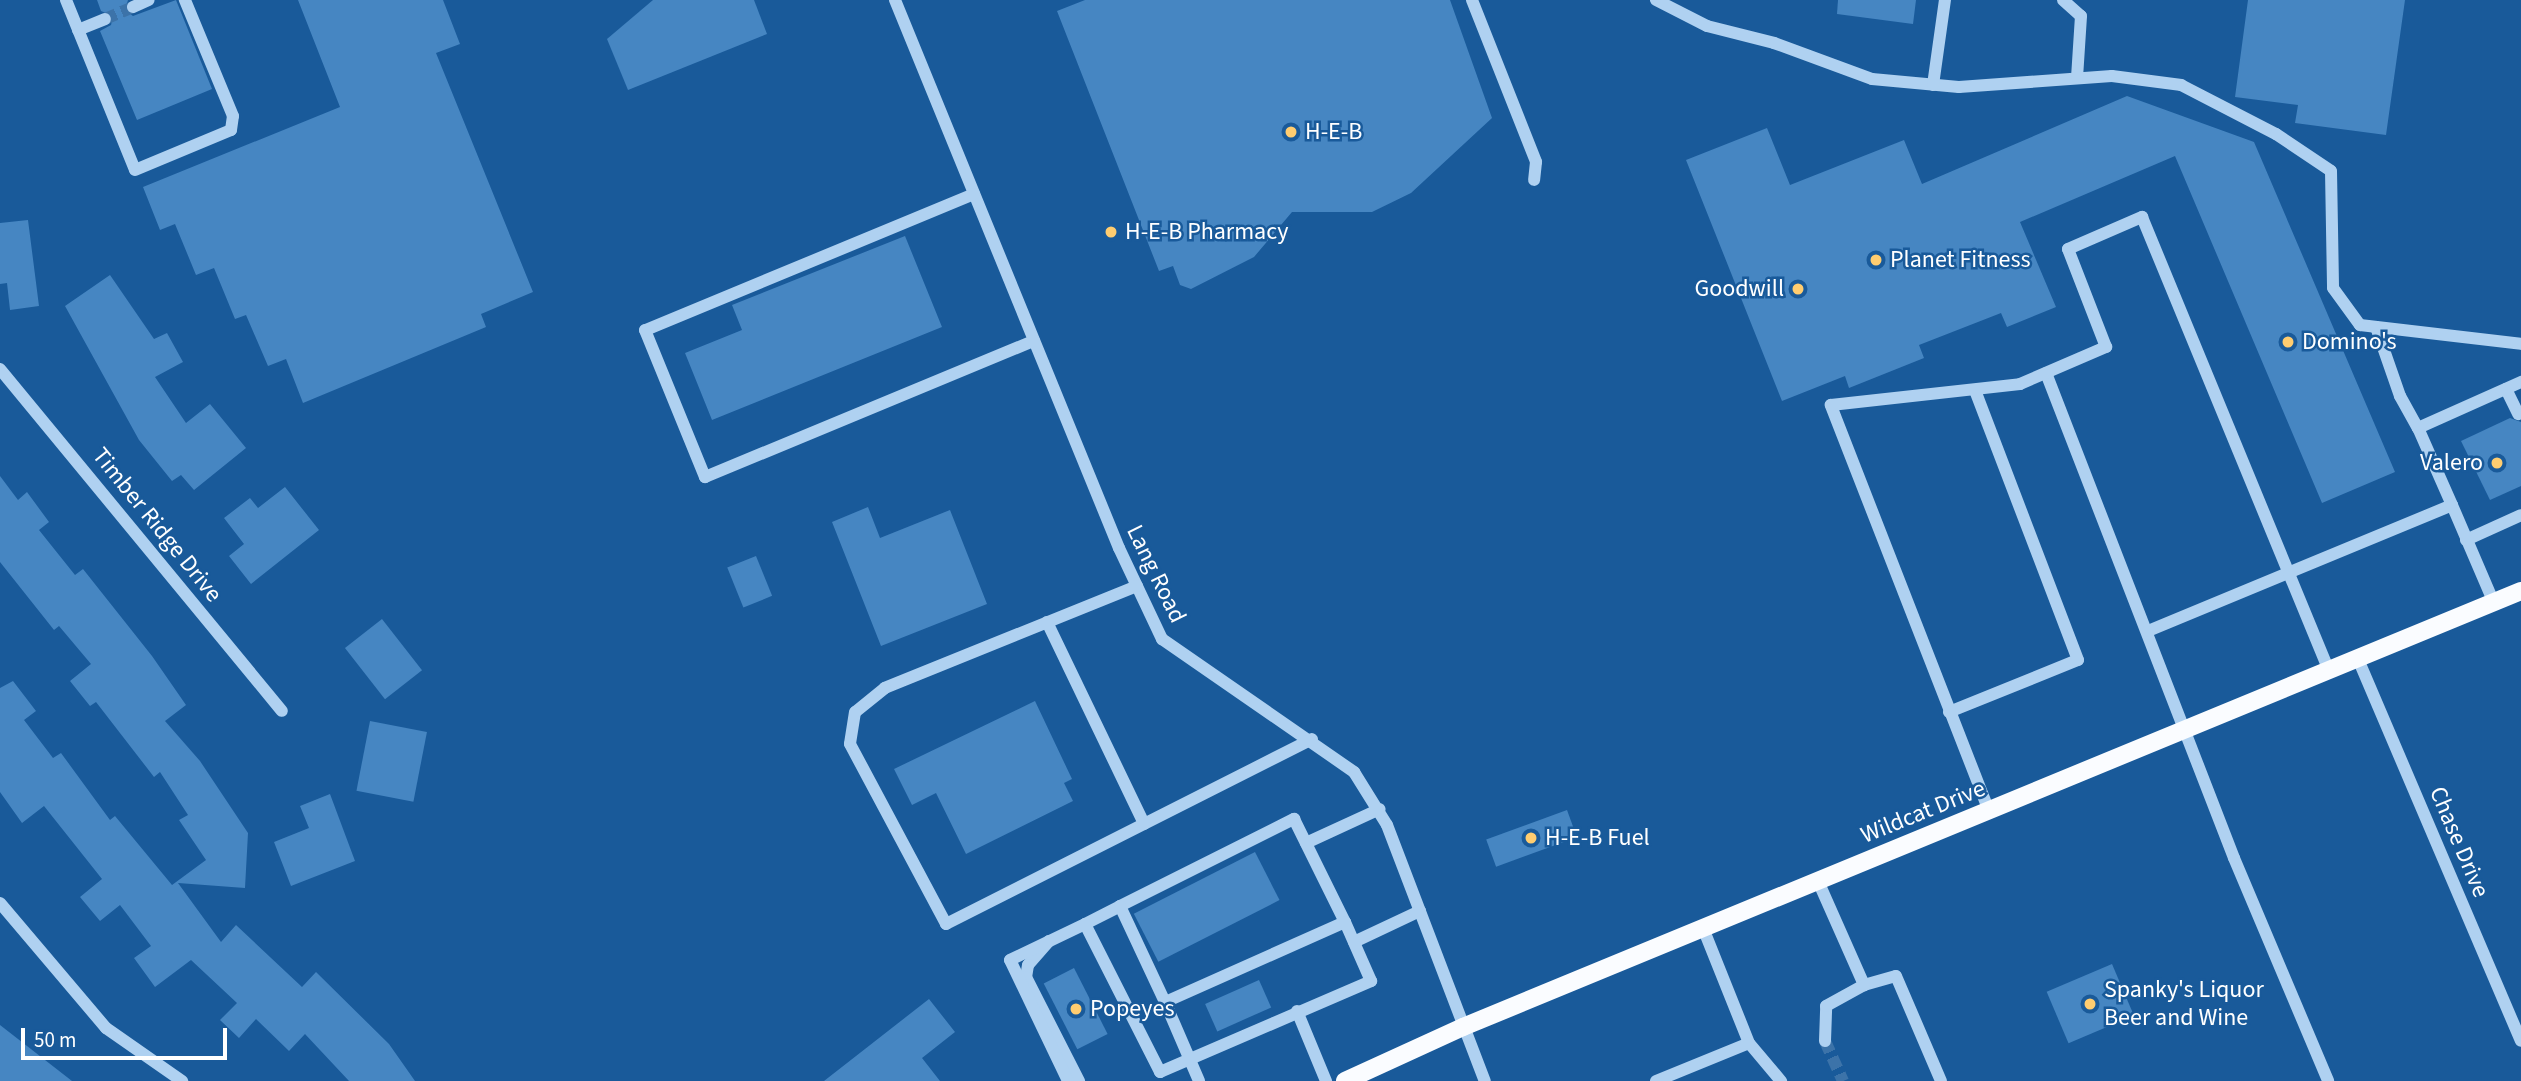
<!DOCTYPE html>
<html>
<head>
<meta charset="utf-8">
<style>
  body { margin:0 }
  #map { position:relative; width:2521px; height:1081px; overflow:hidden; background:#195a9a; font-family:"Source Sans 3",sans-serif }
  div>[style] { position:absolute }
  .building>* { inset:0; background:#4686c2; transform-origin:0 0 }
  .minor-tunnel>* { height:12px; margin-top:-6px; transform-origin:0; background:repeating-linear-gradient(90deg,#3c73a9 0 12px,transparent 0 18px) }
  .minor>* { height:12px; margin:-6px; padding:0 6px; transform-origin:6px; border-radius:6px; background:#afd1f1 }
  .major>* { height:18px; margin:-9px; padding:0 9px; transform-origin:9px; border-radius:9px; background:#fafcff }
  .dots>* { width:19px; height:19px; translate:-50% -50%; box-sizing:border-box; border:4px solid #195a9a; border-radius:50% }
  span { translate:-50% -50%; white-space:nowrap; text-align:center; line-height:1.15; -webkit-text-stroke:5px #195a9a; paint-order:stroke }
  .poi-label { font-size:24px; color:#fff }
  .left { translate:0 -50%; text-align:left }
  .right { translate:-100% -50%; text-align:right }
  .street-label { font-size:24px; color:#fff }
  .scale { position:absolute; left:21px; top:1028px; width:206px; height:32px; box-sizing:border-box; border:4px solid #fff; border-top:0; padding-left:9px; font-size:21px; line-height:24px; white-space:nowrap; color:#fff; -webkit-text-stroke:5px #195a9a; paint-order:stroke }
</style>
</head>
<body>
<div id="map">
  <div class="building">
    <div style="clip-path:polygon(97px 0,128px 0,125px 10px,133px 16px,176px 0,212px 89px,137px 120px,100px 31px,111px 25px,113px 16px,101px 11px)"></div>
    <div style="clip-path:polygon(298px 0,443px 0,460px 44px,436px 53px,533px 292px,481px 314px,486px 327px,303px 403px,286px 359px,268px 366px,246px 315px,235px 319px,214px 268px,196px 275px,175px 224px,160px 230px,143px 187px,340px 107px)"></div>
    <div style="clip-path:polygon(653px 0,754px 0,767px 34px,628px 90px,607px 39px)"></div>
    <div style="clip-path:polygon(1085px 0,1450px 0,1492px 118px,1411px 193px,1372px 212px,1292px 212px,1254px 257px,1191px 289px,1180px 285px,1173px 266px,1159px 271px,1057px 11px)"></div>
    <div style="clip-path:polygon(1838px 0,1916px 0,1913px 24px,1837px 14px)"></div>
    <div style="clip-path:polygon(2248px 0,2405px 0,2386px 135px,2295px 123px,2298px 105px,2235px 97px)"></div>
    <div style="clip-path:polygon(2127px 96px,2254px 142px,2395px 472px,2322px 503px,2175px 156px,2020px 222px,2056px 307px,2007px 327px,2001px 313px,1919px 345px,1924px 358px,1849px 388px,1845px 376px,1782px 401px,1686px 160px,1767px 128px,1790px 185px,1904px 140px,1922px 184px)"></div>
    <div style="clip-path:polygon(28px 220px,39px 306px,10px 310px,7px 283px,0 284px,0 223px)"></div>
    <div style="clip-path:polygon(905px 236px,942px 327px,712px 420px,685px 353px,742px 330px,732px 305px)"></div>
    <div style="clip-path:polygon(110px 275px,154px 339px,167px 333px,183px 362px,155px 377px,186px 423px,210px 404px,246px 448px,194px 490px,181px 475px,172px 481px,139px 440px,65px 306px)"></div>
    <div style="clip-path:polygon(2510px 418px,2521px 422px,2521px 486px,2490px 500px,2461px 441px)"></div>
    <div style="clip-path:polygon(0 476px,18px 500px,27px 492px,49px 522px,39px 530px,75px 575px,83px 569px,152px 656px,186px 705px,165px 721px,200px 761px,248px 833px,245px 888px,178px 883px,221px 942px,236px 925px,302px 987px,316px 972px,389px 1044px,415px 1081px,349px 1081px,305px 1034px,289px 1051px,256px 1019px,239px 1038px,220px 1020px,237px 1003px,191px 960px,155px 987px,134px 958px,151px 946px,120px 905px,100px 921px,80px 897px,102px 879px,44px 806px,22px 823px,0 792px,0 688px,13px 681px,36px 711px,24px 720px,53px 758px,61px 753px,110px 820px,115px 816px,172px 885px,206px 860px,179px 820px,188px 815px,160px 772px,154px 777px,96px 702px,90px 706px,70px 681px,91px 664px,59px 626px,54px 630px,0 562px)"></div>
    <div style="clip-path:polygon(285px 487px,319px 530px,251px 584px,229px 556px,244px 544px,224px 518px,250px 498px,258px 508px)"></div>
    <div style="clip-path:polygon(868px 507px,880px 538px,950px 510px,987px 604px,881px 646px,832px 522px)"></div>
    <div style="left:756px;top:556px;width:43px;height:31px;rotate:68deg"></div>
    <div style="left:382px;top:619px;width:65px;height:47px;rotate:52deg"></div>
    <div style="clip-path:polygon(1035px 701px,1072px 779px,1064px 783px,1073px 801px,966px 854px,936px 793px,912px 805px,894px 769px)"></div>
    <div style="left:370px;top:721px;width:58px;height:71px;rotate:11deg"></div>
    <div style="clip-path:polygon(330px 794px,355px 861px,291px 886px,274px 842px,309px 828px,300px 806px)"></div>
    <div style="left:1567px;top:810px;width:29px;height:86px;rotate:70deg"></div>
    <div style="left:1255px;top:852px;width:54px;height:136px;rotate:63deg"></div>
    <div style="left:2112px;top:964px;width:56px;height:71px;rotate:67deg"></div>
    <div style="left:1074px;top:968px;width:74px;height:34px;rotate:63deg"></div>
    <div style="left:1259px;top:980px;width:30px;height:59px;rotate:66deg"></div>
    <div style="clip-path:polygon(929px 999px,955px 1032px,922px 1058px,940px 1081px,824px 1081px)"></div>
    <div style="clip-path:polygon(0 1025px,72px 1081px,0 1081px)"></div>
  </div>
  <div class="minor-tunnel">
    <div style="left:105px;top:19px;width:30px;rotate:-23deg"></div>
    <div style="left:1825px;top:1041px;width:44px;rotate:65.8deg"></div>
  </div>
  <div class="minor">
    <div style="left:66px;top:0;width:183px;rotate:67.9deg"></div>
    <div style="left:135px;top:170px;width:104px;rotate:-22.6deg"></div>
    <div style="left:231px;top:130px;width:14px;rotate:-82deg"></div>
    <div style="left:233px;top:116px;width:126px;rotate:-112.5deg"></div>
    <div style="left:895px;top:0;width:592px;rotate:67.77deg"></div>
    <div style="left:1119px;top:548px;width:101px;rotate:64.7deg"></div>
    <div style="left:1162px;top:639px;width:234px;rotate:34.7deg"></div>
    <div style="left:1354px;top:772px;width:62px;rotate:58.1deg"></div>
    <div style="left:1387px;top:825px;width:274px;rotate:69.1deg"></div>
    <div style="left:1472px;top:0;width:174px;rotate:68.4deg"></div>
    <div style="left:1536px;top:162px;width:18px;rotate:96deg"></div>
    <div style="left:1656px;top:0;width:57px;rotate:27deg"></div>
    <div style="left:1707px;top:26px;width:69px;rotate:14.2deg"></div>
    <div style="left:1774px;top:43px;width:104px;rotate:20.2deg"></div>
    <div style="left:1872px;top:79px;width:87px;rotate:5.3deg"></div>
    <div style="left:1959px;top:87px;width:153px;rotate:-4.1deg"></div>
    <div style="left:2112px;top:76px;width:70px;rotate:7.4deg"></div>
    <div style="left:2181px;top:85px;width:107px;rotate:27.3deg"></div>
    <div style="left:2276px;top:134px;width:66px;rotate:33.9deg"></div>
    <div style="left:2331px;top:171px;width:117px;rotate:89deg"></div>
    <div style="left:2333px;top:288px;width:46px;rotate:53.9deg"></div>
    <div style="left:2360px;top:325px;width:162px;rotate:6.7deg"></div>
    <div style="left:2063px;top:0;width:24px;rotate:42deg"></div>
    <div style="left:2081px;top:16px;width:62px;rotate:93.7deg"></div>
    <div style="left:133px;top:7px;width:17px;rotate:-24deg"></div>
    <div style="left:78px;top:30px;width:29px;rotate:-22deg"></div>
    <div style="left:1933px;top:85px;width:86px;rotate:-82deg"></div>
    <div style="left:974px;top:194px;width:356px;rotate:157.5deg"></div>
    <div style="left:645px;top:330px;width:159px;rotate:67.8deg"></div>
    <div style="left:705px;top:477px;width:356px;rotate:-22.5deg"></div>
    <div style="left:2376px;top:327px;width:73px;rotate:70.8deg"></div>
    <div style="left:2400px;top:396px;width:37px;rotate:61deg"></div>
    <div style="left:0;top:369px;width:443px;rotate:50.5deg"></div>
    <div style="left:2046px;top:373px;width:520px;rotate:68.81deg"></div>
    <div style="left:2234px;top:858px;width:242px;rotate:67.1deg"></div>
    <div style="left:2506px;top:389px;width:28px;rotate:64deg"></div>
    <div style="left:2452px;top:505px;width:84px;rotate:-113.8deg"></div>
    <div style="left:2418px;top:428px;width:113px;rotate:-24.1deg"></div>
    <div style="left:2466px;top:540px;width:60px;rotate:-24.4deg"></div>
    <div style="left:1137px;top:586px;width:272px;rotate:158deg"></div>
    <div style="left:885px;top:688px;width:38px;rotate:141deg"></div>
    <div style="left:855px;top:712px;width:32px;rotate:99deg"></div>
    <div style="left:850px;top:744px;width:204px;rotate:61.9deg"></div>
    <div style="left:946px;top:924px;width:410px;rotate:-26.8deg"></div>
    <div style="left:1047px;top:622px;width:224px;rotate:64.3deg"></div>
    <div style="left:2148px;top:631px;width:329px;rotate:-22.5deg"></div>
    <div style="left:2452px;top:505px;width:107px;rotate:66.8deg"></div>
    <div style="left:2358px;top:659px;width:415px;rotate:66.9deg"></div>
    <div style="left:1949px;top:712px;width:139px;rotate:-22deg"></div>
    <div style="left:2078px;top:660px;width:289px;rotate:-110.9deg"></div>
    <div style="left:1989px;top:811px;width:436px;rotate:-111.3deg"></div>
    <div style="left:1831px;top:405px;width:190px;rotate:-6.3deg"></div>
    <div style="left:2020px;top:384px;width:94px;rotate:-23.3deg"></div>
    <div style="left:2106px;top:347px;width:105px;rotate:-111.2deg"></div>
    <div style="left:2068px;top:249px;width:81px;rotate:-23.4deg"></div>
    <div style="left:2142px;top:217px;width:491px;rotate:67.6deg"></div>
    <div style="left:1306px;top:843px;width:81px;rotate:-24.7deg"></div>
    <div style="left:1818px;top:881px;width:114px;rotate:66.1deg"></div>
    <div style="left:1864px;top:985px;width:33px;rotate:-16deg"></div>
    <div style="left:1896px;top:976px;width:114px;rotate:66.8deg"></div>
    <div style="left:0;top:903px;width:164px;rotate:49.7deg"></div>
    <div style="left:106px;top:1028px;width:93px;rotate:34.9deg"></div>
    <div style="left:1120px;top:906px;width:195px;rotate:-26.6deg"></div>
    <div style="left:1294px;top:819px;width:115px;rotate:63.7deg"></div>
    <div style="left:1345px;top:922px;width:197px;rotate:156deg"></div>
    <div style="left:1165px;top:1002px;width:86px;rotate:66.7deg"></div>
    <div style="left:1085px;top:924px;width:39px;rotate:-27deg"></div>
    <div style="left:1120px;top:906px;width:106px;rotate:64.9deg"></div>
    <div style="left:1703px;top:928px;width:124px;rotate:68.2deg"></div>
    <div style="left:1749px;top:1043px;width:50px;rotate:49.9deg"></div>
    <div style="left:1049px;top:941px;width:32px;rotate:131deg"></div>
    <div style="left:1028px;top:965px;width:12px;rotate:99deg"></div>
    <div style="left:1026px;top:977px;width:117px;rotate:63deg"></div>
    <div style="left:1354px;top:942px;width:73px;rotate:-25.2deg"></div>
    <div style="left:1297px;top:1011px;width:76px;rotate:67.5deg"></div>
    <div style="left:1825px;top:1041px;width:35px;rotate:-88deg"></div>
    <div style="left:1826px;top:1006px;width:43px;rotate:-28.9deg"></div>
    <div style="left:1068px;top:1081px;width:134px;rotate:-115.6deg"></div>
    <div style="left:1010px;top:960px;width:83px;rotate:-25.6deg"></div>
    <div style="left:1085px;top:924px;width:166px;rotate:63.1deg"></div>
    <div style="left:1160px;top:1072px;width:230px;rotate:-23.3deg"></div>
    <div style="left:1371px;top:981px;width:64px;rotate:-113.8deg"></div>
    <div style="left:1656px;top:1081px;width:100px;rotate:-22.2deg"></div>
  </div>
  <div class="major">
    <div style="left:1345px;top:1081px;width:130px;rotate:-24.6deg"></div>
    <div style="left:1463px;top:1027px;width:1144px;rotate:-22.4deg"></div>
  </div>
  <div class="dots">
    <div style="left:1291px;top:132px;background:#ffcd70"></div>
    <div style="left:1111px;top:232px;background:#ffcd70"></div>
    <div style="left:1876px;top:260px;background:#ffcd70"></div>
    <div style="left:1798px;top:289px;background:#ffcd70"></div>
    <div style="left:2288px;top:342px;background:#ffcd70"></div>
    <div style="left:2497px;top:463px;background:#ffcd70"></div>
    <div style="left:1531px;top:838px;background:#ffcd70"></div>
    <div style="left:2090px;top:1004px;background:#ffcd70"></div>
    <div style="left:1076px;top:1009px;background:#ffcd70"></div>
  </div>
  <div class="poi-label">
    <span class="left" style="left:1305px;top:132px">H-E-B</span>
    <span class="left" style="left:1125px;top:232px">H-E-B Pharmacy</span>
    <span class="left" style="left:1890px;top:260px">Planet Fitness</span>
    <span class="right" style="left:1784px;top:289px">Goodwill</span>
    <span class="left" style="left:2302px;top:342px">Domino's</span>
    <span class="right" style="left:2483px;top:463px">Valero</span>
    <span class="left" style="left:1545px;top:838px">H-E-B Fuel</span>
    <span class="left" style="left:2104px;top:1004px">Spanky's Liquor<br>Beer and Wine</span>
    <span class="left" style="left:1090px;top:1009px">Popeyes</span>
  </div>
  <div class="street-label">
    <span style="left:157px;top:525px;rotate:51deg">Timber Ridge Drive</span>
    <span style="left:1156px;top:574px;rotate:64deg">Lang Road</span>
    <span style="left:1923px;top:812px;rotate:-22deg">Wildcat Drive</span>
    <span style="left:2459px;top:842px;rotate:67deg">Chase Drive</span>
  </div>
  <div class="scale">50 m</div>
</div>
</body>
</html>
